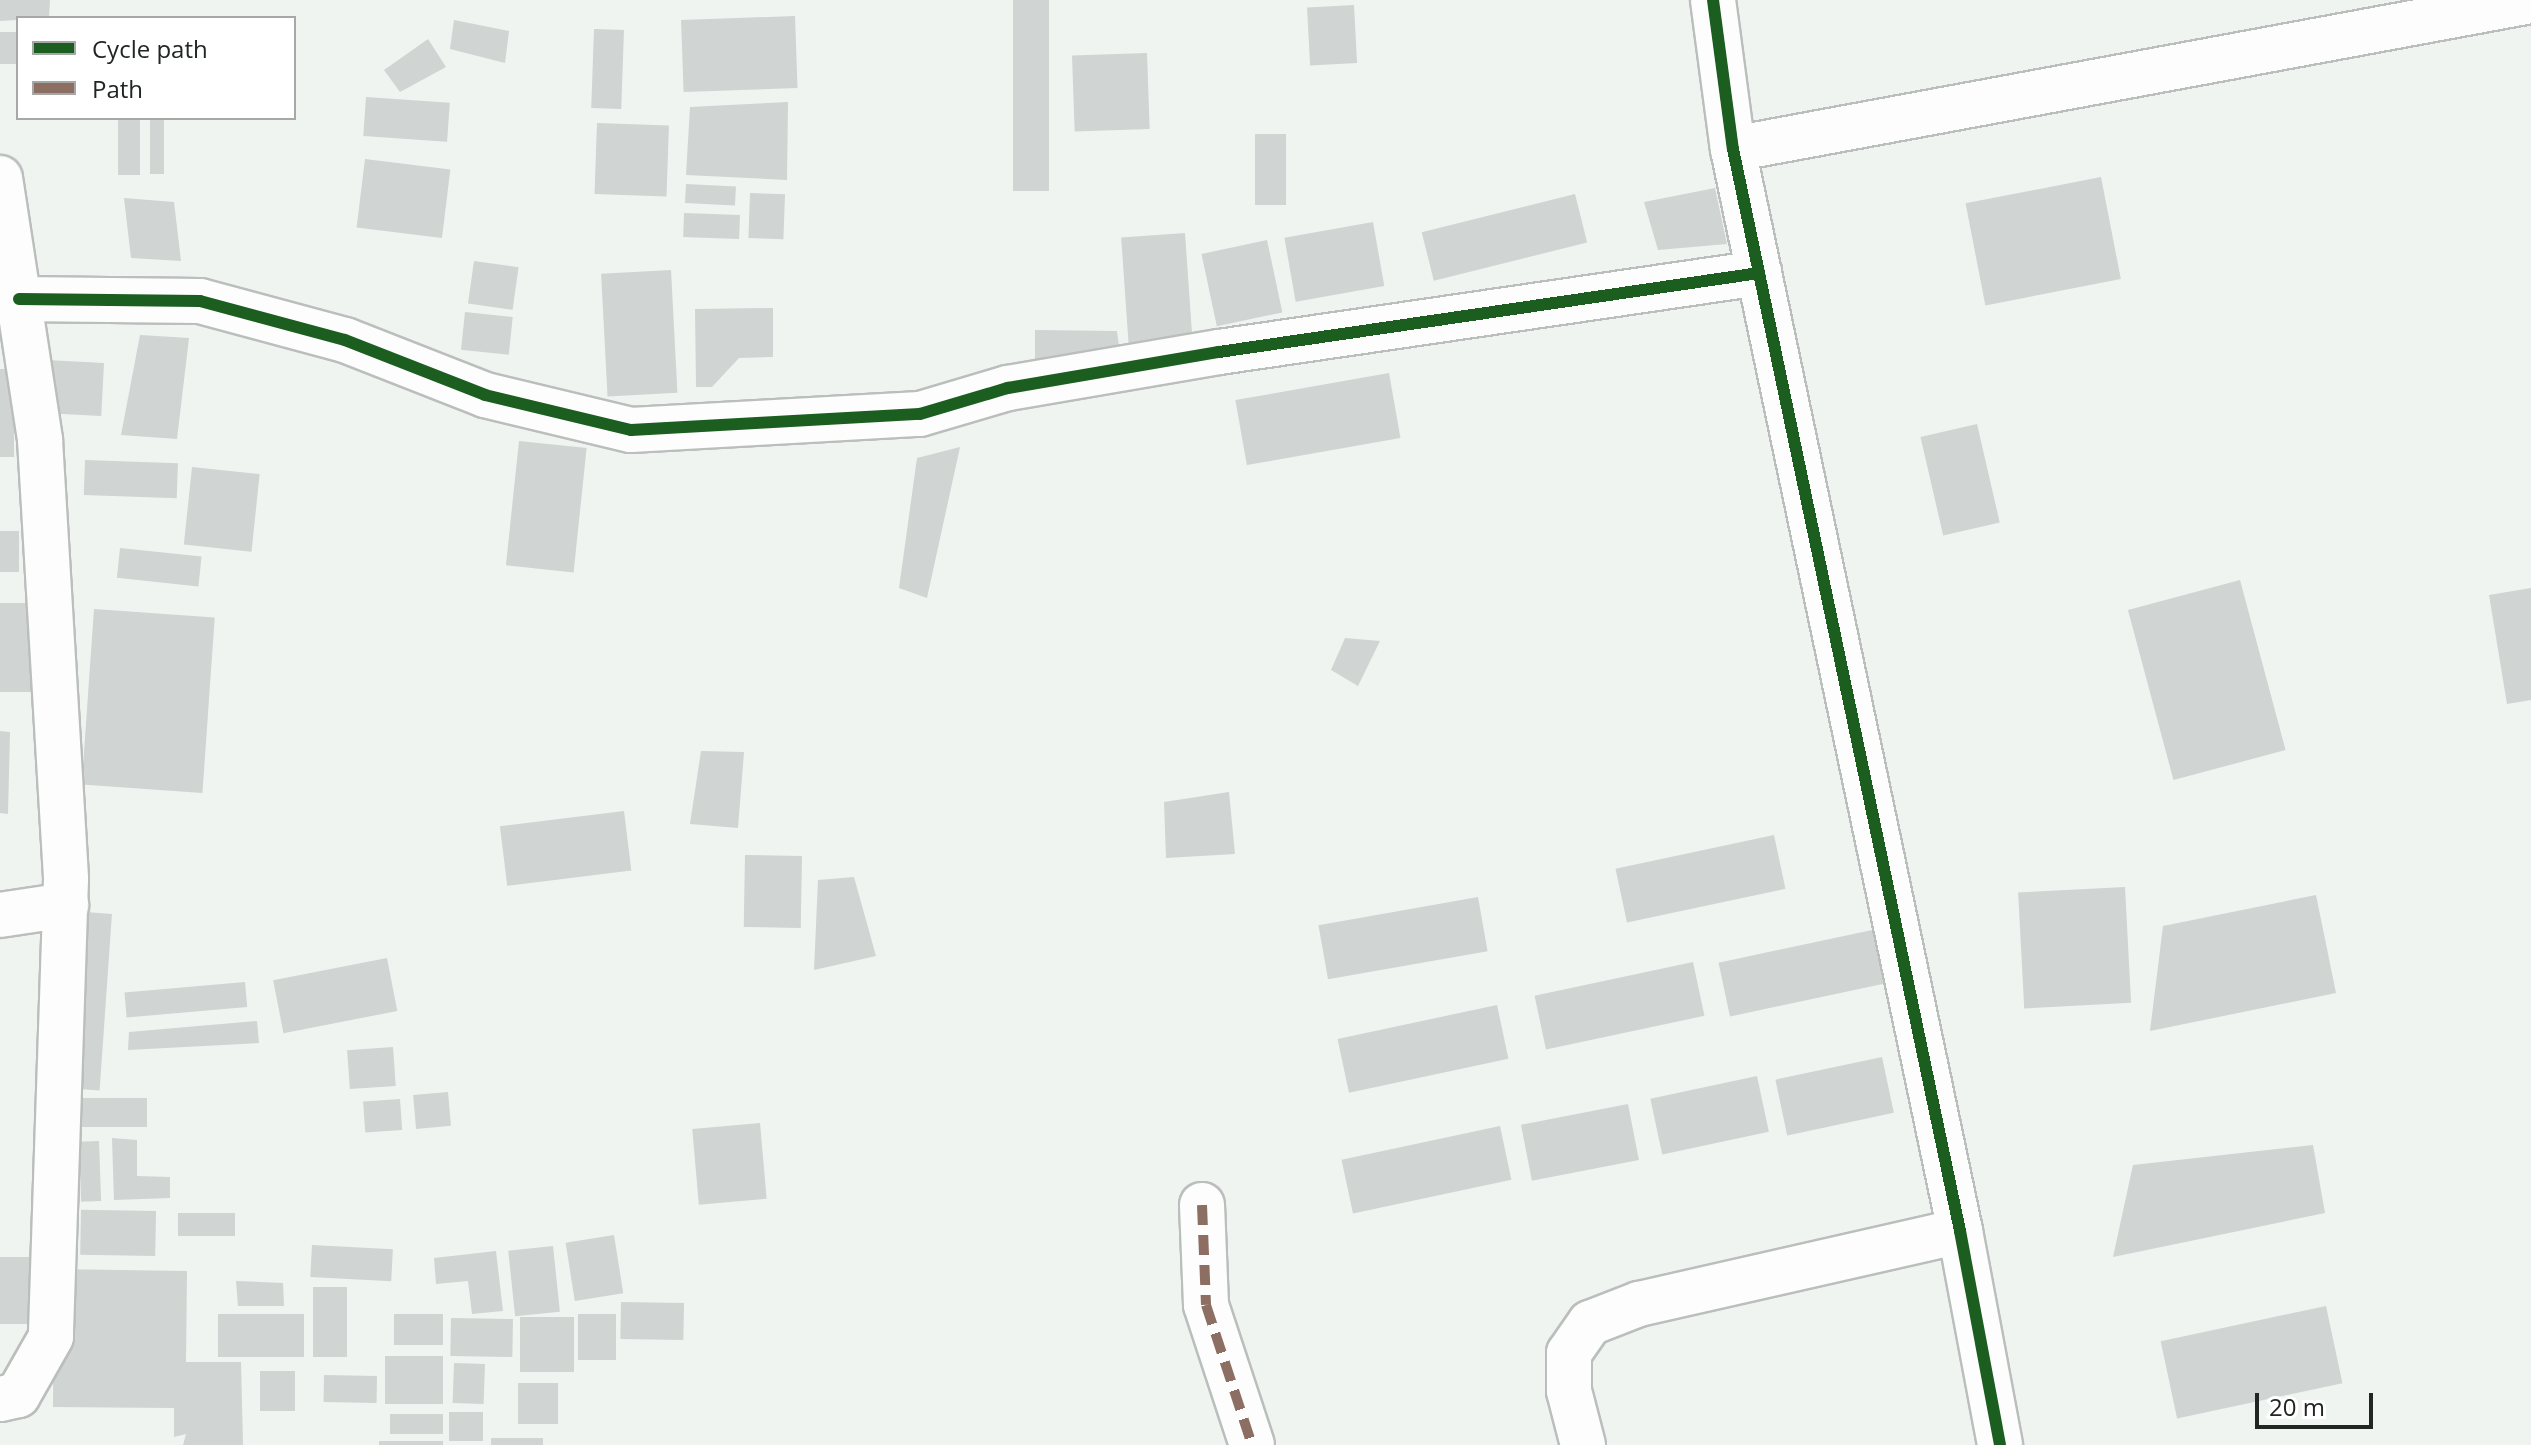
<!DOCTYPE html>
<html>
<head>
<meta charset="utf-8">
<style>
  body { margin:0 }
  #map { position:relative; width:2531px; height:1445px; overflow:hidden; background:#eff4f1; font-family:"Open Sans",sans-serif }
  div>[style] { position:absolute }
  .building>* { inset:0; background:#d0d4d2; transform-origin:0 0 }
  .roads { filter:drop-shadow(2px 0 #babebc) drop-shadow(-2px 0 #babebc) drop-shadow(0 2px #babebc) drop-shadow(0 -2px #babebc) }
  .minor>* { height:44px; margin:-22px; padding:0 22px; transform-origin:22px; border-radius:22px; background:#fdfdfd }
  .quiet>* { height:10px; margin-top:-5px; transform-origin:0; background:repeating-linear-gradient(90deg,#8d6e63 0 20px,transparent 0 30px) }
  .cycleway>* { height:12px; margin:-6px; padding:0 6px; transform-origin:6px; border-radius:6px; background:#1b5e20 }
  span { translate:-50% -50%; white-space:nowrap; text-align:center; line-height:1.15; -webkit-text-stroke:6px #fff; paint-order:stroke }
  .legend { position:absolute; left:16px; top:16px; width:280px; height:104px; box-sizing:border-box; background:#fff; border:2px solid #a6a8a7; margin:0; padding:10px 14px; list-style:none; font-size:24px; color:#212523 }
  .legend li { display:flex; align-items:center; gap:16px; height:40px }
  .legend b { width:40px; border:2px solid #a6a8a7 }
  .scale { position:absolute; left:2255px; top:1393px; width:118px; height:36px; box-sizing:border-box; border:4px solid #212523; border-top:0; padding-left:10px; font-size:24px; line-height:28px; white-space:nowrap; color:#212523; -webkit-text-stroke:6px #fff; paint-order:stroke }
</style>
</head>
<body>
<div id="map">
  <div class="building">
    <div style="clip-path:polygon(0 0,50px 0,49px 18px,0 21px)"></div>
    <div style="left:1013px;top:0;width:36px;height:191px"></div>
    <div style="left:1354px;top:5px;width:58px;height:47px;rotate:87deg"></div>
    <div style="left:795px;top:16px;width:72px;height:114px;rotate:88deg"></div>
    <div style="clip-path:polygon(454px 20px,509px 31px,505px 63px,450px 49px)"></div>
    <div style="left:594px;top:29px;width:30px;height:79px;rotate:2deg"></div>
    <div style="left:0;top:32px;width:18px;height:32px"></div>
    <div style="clip-path:polygon(428px 39px,446px 67px,400px 92px,384px 70px)"></div>
    <div style="left:1147px;top:53px;width:76px;height:75px;rotate:88deg"></div>
    <div style="left:366px;top:97px;width:84px;height:39px;rotate:4deg"></div>
    <div style="clip-path:polygon(788px 102px,787px 180px,686px 175px,690px 107px)"></div>
    <div style="left:118px;top:118px;width:22px;height:57px"></div>
    <div style="left:150px;top:118px;width:14px;height:56px"></div>
    <div style="left:597px;top:123px;width:72px;height:71px;rotate:2deg"></div>
    <div style="left:1255px;top:134px;width:31px;height:71px"></div>
    <div style="left:365px;top:159px;width:86px;height:69px;rotate:7deg"></div>
    <div style="left:2101px;top:177px;width:104px;height:138px;rotate:79deg"></div>
    <div style="left:686px;top:184px;width:50px;height:19px;rotate:3deg"></div>
    <div style="clip-path:polygon(1715px 188px,1727px 244px,1658px 250px,1644px 202px)"></div>
    <div style="left:750px;top:193px;width:35px;height:45px;rotate:2deg"></div>
    <div style="left:1575px;top:194px;width:50px;height:158px;rotate:76deg"></div>
    <div style="clip-path:polygon(124px 198px,174px 202px,181px 261px,131px 258px)"></div>
    <div style="left:684px;top:213px;width:56px;height:24px;rotate:2deg"></div>
    <div style="left:1373px;top:222px;width:65px;height:90px;rotate:80deg"></div>
    <div style="left:1185px;top:233px;width:114px;height:64px;rotate:86deg"></div>
    <div style="left:1267px;top:240px;width:74px;height:67px;rotate:78deg"></div>
    <div style="left:474px;top:261px;width:45px;height:43px;rotate:8deg"></div>
    <div style="left:671px;top:270px;width:123px;height:70px;rotate:87deg"></div>
    <div style="clip-path:polygon(773px 308px,773px 357px,739px 358px,712px 387px,696px 387px,695px 309px)"></div>
    <div style="left:465px;top:312px;width:48px;height:38px;rotate:6deg"></div>
    <div style="clip-path:polygon(1035px 330px,1117px 331px,1121px 362px,1035px 374px)"></div>
    <div style="clip-path:polygon(140px 335px,189px 338px,177px 439px,121px 435px)"></div>
    <div style="left:104px;top:363px;width:53px;height:53px;rotate:93deg"></div>
    <div style="left:0;top:369px;width:14px;height:88px"></div>
    <div style="left:1389px;top:373px;width:66px;height:156px;rotate:80deg"></div>
    <div style="left:1977px;top:424px;width:101px;height:58px;rotate:77deg"></div>
    <div style="left:519px;top:441px;width:68px;height:125px;rotate:6deg"></div>
    <div style="clip-path:polygon(960px 447px,927px 598px,899px 588px,917px 458px)"></div>
    <div style="left:85px;top:460px;width:93px;height:35px;rotate:2deg"></div>
    <div style="left:192px;top:467px;width:68px;height:78px;rotate:6deg"></div>
    <div style="left:0;top:531px;width:19px;height:41px"></div>
    <div style="left:120px;top:548px;width:82px;height:30px;rotate:6deg"></div>
    <div style="left:2240px;top:580px;width:176px;height:116px;rotate:75deg"></div>
    <div style="clip-path:polygon(2531px 588px,2531px 700px,2507px 704px,2489px 595px)"></div>
    <div style="left:0;top:603px;width:42px;height:89px"></div>
    <div style="left:94px;top:609px;width:121px;height:176px;rotate:4deg"></div>
    <div style="clip-path:polygon(1345px 638px,1380px 641px,1358px 686px,1331px 670px)"></div>
    <div style="clip-path:polygon(0 731px,10px 732px,8px 814px,0 813px)"></div>
    <div style="clip-path:polygon(701px 751px,744px 752px,738px 828px,690px 824px)"></div>
    <div style="clip-path:polygon(1229px 792px,1235px 854px,1166px 858px,1164px 802px)"></div>
    <div style="left:624px;top:811px;width:60px;height:125px;rotate:83deg"></div>
    <div style="left:1774px;top:835px;width:55px;height:162px;rotate:78deg"></div>
    <div style="left:745px;top:855px;width:57px;height:72px;rotate:1deg"></div>
    <div style="clip-path:polygon(854px 877px,876px 956px,814px 970px,818px 880px)"></div>
    <div style="left:2125px;top:887px;width:116px;height:107px;rotate:87deg"></div>
    <div style="clip-path:polygon(2316px 895px,2336px 993px,2150px 1031px,2163px 926px)"></div>
    <div style="left:1478px;top:897px;width:55px;height:162px;rotate:80deg"></div>
    <div style="left:85px;top:912px;width:27px;height:177px;rotate:4deg"></div>
    <div style="left:1877px;top:929px;width:55px;height:162px;rotate:78deg"></div>
    <div style="left:387px;top:958px;width:54px;height:116px;rotate:79deg"></div>
    <div style="left:1693px;top:962px;width:55px;height:162px;rotate:78deg"></div>
    <div style="left:245px;top:982px;width:25px;height:121px;rotate:85deg"></div>
    <div style="left:1497px;top:1005px;width:55px;height:163px;rotate:78deg"></div>
    <div style="clip-path:polygon(257px 1021px,259px 1043px,128px 1050px,129px 1032px)"></div>
    <div style="left:393px;top:1047px;width:39px;height:46px;rotate:86deg"></div>
    <div style="left:1882px;top:1057px;width:57px;height:109px;rotate:78deg"></div>
    <div style="left:1757px;top:1076px;width:57px;height:109px;rotate:78deg"></div>
    <div style="left:448px;top:1092px;width:34px;height:35px;rotate:85deg"></div>
    <div style="left:147px;top:1098px;width:29px;height:70px;rotate:90deg"></div>
    <div style="left:400px;top:1099px;width:31px;height:37px;rotate:86deg"></div>
    <div style="left:1628px;top:1104px;width:57px;height:109px;rotate:79deg"></div>
    <div style="left:760px;top:1123px;width:76px;height:68px;rotate:85deg"></div>
    <div style="left:1500px;top:1126px;width:55px;height:162px;rotate:78deg"></div>
    <div style="clip-path:polygon(112px 1138px,137px 1140px,137px 1176px,170px 1177px,170px 1198px,114px 1200px)"></div>
    <div style="left:99px;top:1141px;width:60px;height:20px;rotate:88deg"></div>
    <div style="clip-path:polygon(2313px 1145px,2325px 1213px,2113px 1257px,2133px 1165px)"></div>
    <div style="left:156px;top:1211px;width:45px;height:75px;rotate:91deg"></div>
    <div style="left:178px;top:1213px;width:57px;height:23px"></div>
    <div style="left:614px;top:1235px;width:59px;height:49px;rotate:81deg"></div>
    <div style="left:312px;top:1245px;width:81px;height:32px;rotate:3deg"></div>
    <div style="left:553px;top:1246px;width:66px;height:45px;rotate:84deg"></div>
    <div style="clip-path:polygon(496px 1251px,503px 1311px,472px 1314px,468px 1281px,436px 1284px,434px 1258px)"></div>
    <div style="left:0;top:1257px;width:43px;height:67px"></div>
    <div style="clip-path:polygon(54px 1269px,187px 1271px,186px 1362px,241px 1362px,243px 1445px,183px 1445px,186px 1434px,174px 1437px,174px 1408px,53px 1407px)"></div>
    <div style="clip-path:polygon(236px 1281px,283px 1283px,284px 1306px,238px 1306px)"></div>
    <div style="left:313px;top:1287px;width:34px;height:70px"></div>
    <div style="left:621px;top:1302px;width:63px;height:37px;rotate:1deg"></div>
    <div style="left:2326px;top:1306px;width:79px;height:169px;rotate:78deg"></div>
    <div style="left:218px;top:1314px;width:86px;height:43px"></div>
    <div style="left:394px;top:1314px;width:49px;height:31px"></div>
    <div style="left:578px;top:1314px;width:38px;height:46px"></div>
    <div style="left:520px;top:1317px;width:54px;height:55px"></div>
    <div style="left:451px;top:1318px;width:62px;height:38px;rotate:1deg"></div>
    <div style="left:385px;top:1356px;width:58px;height:48px"></div>
    <div style="left:454px;top:1363px;width:31px;height:40px;rotate:2deg"></div>
    <div style="left:260px;top:1371px;width:35px;height:40px"></div>
    <div style="left:324px;top:1375px;width:53px;height:27px;rotate:1deg"></div>
    <div style="left:518px;top:1383px;width:40px;height:41px"></div>
    <div style="left:449px;top:1412px;width:34px;height:29px"></div>
    <div style="left:390px;top:1414px;width:53px;height:20px"></div>
    <div style="left:491px;top:1438px;width:52px;height:7px"></div>
    <div style="left:379px;top:1441px;width:64px;height:4px"></div>
  </div>
  <div class="roads">
    <div class="minor">
      <div style="left:1713px;top:0;width:150px;rotate:82.4deg"></div>
      <div style="left:1733px;top:149px;width:1106px;rotate:78.15deg"></div>
      <div style="left:1960px;top:1231px;width:218px;rotate:79.4deg"></div>
      <div style="left:1733px;top:149px;width:812px;rotate:-10.51deg"></div>
      <div style="left:0;top:178px;width:265px;rotate:81.3deg"></div>
      <div style="left:40px;top:440px;width:440px;rotate:86.6deg"></div>
      <div style="left:66px;top:879px;width:458px;rotate:91.9deg"></div>
      <div style="left:51px;top:1337px;width:67px;rotate:119.6deg"></div>
      <div style="left:18px;top:1395px;width:18px;rotate:167deg"></div>
      <div style="left:19px;top:299px;width:181px;rotate:0.6deg"></div>
      <div style="left:200px;top:301px;width:150px;rotate:15.1deg"></div>
      <div style="left:345px;top:340px;width:150px;rotate:21.4deg"></div>
      <div style="left:485px;top:395px;width:150px;rotate:13.5deg"></div>
      <div style="left:631px;top:430px;width:289px;rotate:-3.2deg"></div>
      <div style="left:920px;top:414px;width:92px;rotate:-16.5deg"></div>
      <div style="left:1008px;top:388px;width:214px;rotate:-9.7deg"></div>
      <div style="left:1219px;top:352px;width:546px;rotate:-8.32deg"></div>
      <div style="left:0;top:915px;width:67px;rotate:-8.6deg"></div>
      <div style="left:1202px;top:1205px;width:100px;rotate:87.7deg"></div>
      <div style="left:1206px;top:1305px;width:147px;rotate:71.8deg"></div>
      <div style="left:1583px;top:1445px;width:56px;rotate:-104.5deg"></div>
      <div style="left:1569px;top:1391px;width:38px;rotate:-90deg"></div>
      <div style="left:1569px;top:1353px;width:37px;rotate:-55deg"></div>
      <div style="left:1590px;top:1323px;width:53px;rotate:-21.2deg"></div>
      <div style="left:1639px;top:1304px;width:329px;rotate:-12.8deg"></div>
    </div>
  </div>
  <div class="quiet">
    <div style="left:1202px;top:1205px;width:100px;rotate:87.7deg"></div>
    <div style="left:1206px;top:1305px;width:147px;rotate:71.8deg"></div>
  </div>
  <div class="cycleway">
    <div style="left:1713px;top:0;width:150px;rotate:82.4deg"></div>
    <div style="left:1733px;top:149px;width:1106px;rotate:78.15deg"></div>
    <div style="left:1960px;top:1231px;width:218px;rotate:79.4deg"></div>
    <div style="left:19px;top:299px;width:181px;rotate:0.6deg"></div>
    <div style="left:200px;top:301px;width:150px;rotate:15.1deg"></div>
    <div style="left:345px;top:340px;width:150px;rotate:21.4deg"></div>
    <div style="left:485px;top:395px;width:150px;rotate:13.5deg"></div>
    <div style="left:631px;top:430px;width:289px;rotate:-3.2deg"></div>
    <div style="left:920px;top:414px;width:92px;rotate:-16.5deg"></div>
    <div style="left:1008px;top:388px;width:214px;rotate:-9.7deg"></div>
    <div style="left:1219px;top:352px;width:546px;rotate:-8.32deg"></div>
  </div>
  <ul class="legend">
  <li><b style="height:10px;background:#1b5e20"></b>Cycle path</li>
  <li><b style="height:10px;background:#8d6e63"></b>Path</li>
  </ul>
  <div class="scale">20 m</div>
</div>
</body>
</html>
